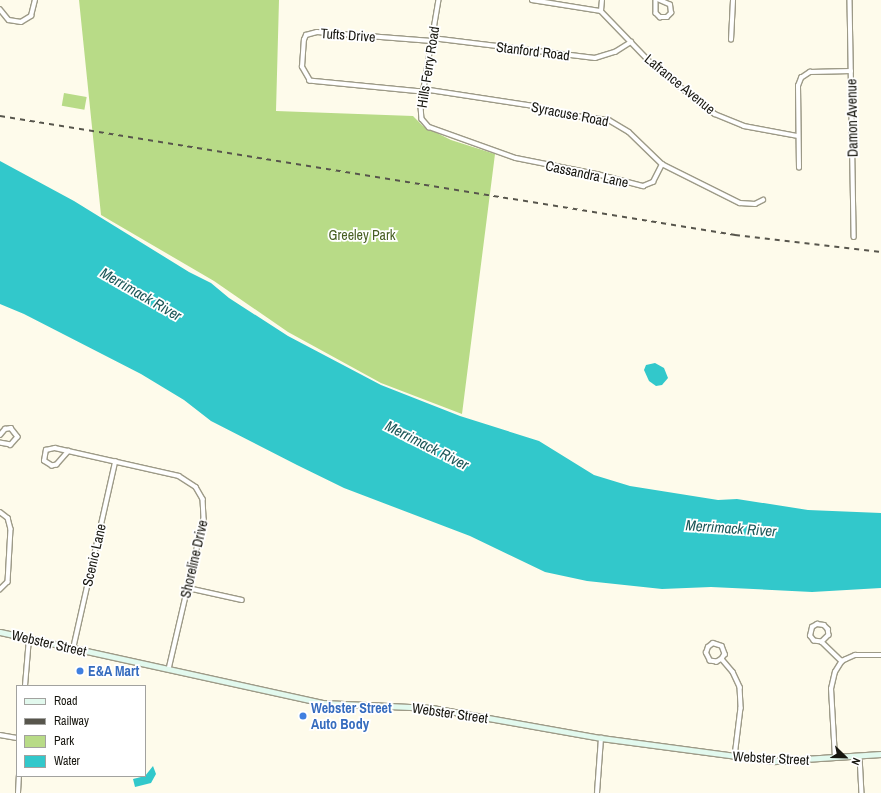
<!DOCTYPE html>
<html>
<head>
<meta charset="utf-8">
<style>
  body { margin:0 }
  #map { position:relative; width:881px; height:793px; overflow:hidden; background:#fefbeb; font-family:"Archivo Narrow",sans-serif }
  div>[style] { position:absolute }
  .green>* { inset:0; background:#b8db87; transform-origin:0 0 }
  .water>* { inset:0; background:#32c8cb }
  .roads { filter:drop-shadow(1px 0 #9d9a87) drop-shadow(-1px 0 #9d9a87) drop-shadow(0 1px #9d9a87) drop-shadow(0 -1px #9d9a87) }
  .minor>* { height:3.5px; margin:-1.75px; padding:0 1.75px; transform-origin:1.75px; border-radius:1.75px; background:#fff }
  .secondary>* { height:5px; margin:-2.5px; padding:0 2.5px; transform-origin:2.5px; border-radius:2.5px; background:#e2f9ee }
  .rail>* { height:1.5px; margin-top:-0.75px; transform-origin:0; background:repeating-linear-gradient(90deg,#57554c 0 5px,transparent 0 10px) }
  .dots>* { width:11px; height:11px; translate:-50% -50%; box-sizing:border-box; border:2px solid #fff; border-radius:50% }
  span { translate:-50% -50%; white-space:nowrap; text-align:center; line-height:1.15; -webkit-text-stroke:3.5px #fff; paint-order:stroke }
  .street-label { font-size:14px; color:#17160f }
  .park-label { font-size:14px; color:#485f23 }
  .shop-label { font-size:14px; color:#366cbe; font-weight:700 }
  .left { translate:0 -50%; text-align:left }
  .water-label { font-size:15px; color:#1c5758; font-style:italic }
  .legend { position:absolute; left:16px; top:685px; width:130px; height:92px; box-sizing:border-box; background:#fff; border:1px solid #a2a29f; margin:0; padding:5px 7px; list-style:none; font-size:12px; color:#17160f }
  .legend li { display:flex; align-items:center; gap:8px; height:20px }
  .legend b { width:20px; border:1px solid #a2a29f }
  .north { position:absolute; left:825px; top:737px; width:40px; height:40px; -webkit-text-stroke:3px #fff; paint-order:stroke; rotate:113deg; font-size:11px; font-weight:700; line-height:16px; text-align:center; color:#17160f }
  .north::after { content:''; display:block; margin:auto; width:14px; height:18px; background:#17160f; clip-path:polygon(50% 0,100% 100%,50% 72%,0 100%) }
</style>
</head>
<body>
<div id="map">
  <div class="green">
    <div style="clip-path:polygon(79px 0,279px 0,276px 111px,413px 116px,423px 126px,451px 140px,495px 154px,462px 414px,381px 383px,288px 332px,214px 281px,101px 215px)"></div>
    <div style="left:64px;top:93px;width:23px;height:13px;rotate:10deg"></div>
  </div>
  <div class="water">
    <div style="clip-path:polygon(0 161px,74px 201px,189px 272px,211px 283px,229px 298px,288px 336px,381px 385px,460px 416px,539px 441px,594px 475px,630px 486px,718px 500px,737px 499px,808px 510px,881px 513px,881px 588px,812px 592px,711px 587px,662px 589px,587px 581px,545px 572px,470px 536px,344px 488px,297px 465px,211px 421px,184px 400px,141px 374px,24px 314px,0 304px)"></div>
    <div style="clip-path:polygon(655px 363px,664px 368px,668px 378px,662px 385px,656px 386px,649px 381px,644px 370px,646px 365px)"></div>
    <div style="clip-path:polygon(153px 766px,156px 774px,151px 783px,135px 787px,133px 779px,145px 776px)"></div>
  </div>
  <div class="roads">
    <div class="minor">
      <div style="left:439px;top:0;width:108px;rotate:99.6deg"></div>
      <div style="left:421px;top:106px;width:13px;rotate:86deg"></div>
      <div style="left:422px;top:119px;width:11px;rotate:49deg"></div>
      <div style="left:429px;top:127px;width:92px;rotate:19.6deg"></div>
      <div style="left:516px;top:158px;width:83px;rotate:11.2deg"></div>
      <div style="left:597px;top:174px;width:48px;rotate:14.6deg"></div>
      <div style="left:643px;top:186px;width:11px;rotate:-22deg"></div>
      <div style="left:653px;top:182px;width:20px;rotate:-63deg"></div>
      <div style="left:532px;top:0;width:70px;rotate:9.1deg"></div>
      <div style="left:656px;top:0;width:13px;rotate:90deg"></div>
      <div style="left:656px;top:13px;width:6px;rotate:45deg"></div>
      <div style="left:660px;top:17px;width:7px"></div>
      <div style="left:667px;top:17px;width:6px;rotate:-45deg"></div>
      <div style="left:671px;top:13px;width:8px;rotate:-97deg"></div>
      <div style="left:670px;top:5px;width:12px;rotate:-156deg"></div>
      <div style="left:850px;top:0;width:237px;rotate:89deg"></div>
      <div style="left:0;top:9px;width:14px;rotate:51deg"></div>
      <div style="left:9px;top:20px;width:12px;rotate:9deg"></div>
      <div style="left:21px;top:22px;width:12px;rotate:-31deg"></div>
      <div style="left:31px;top:16px;width:16px;rotate:-76deg"></div>
      <div style="left:601px;top:11px;width:79px;rotate:46deg"></div>
      <div style="left:656px;top:68px;width:75px;rotate:37.9deg"></div>
      <div style="left:715px;top:114px;width:31px;rotate:22deg"></div>
      <div style="left:744px;top:126px;width:55px;rotate:10.5deg"></div>
      <div style="left:601px;top:11px;width:11px;rotate:-85deg"></div>
      <div style="left:432px;top:38px;width:164px;rotate:7deg"></div>
      <div style="left:595px;top:58px;width:21px;rotate:-17deg"></div>
      <div style="left:615px;top:52px;width:19px;rotate:-32deg"></div>
      <div style="left:731px;top:40px;width:40px;rotate:-87.1deg"></div>
      <div style="left:423px;top:89px;width:112px;rotate:8.7deg"></div>
      <div style="left:534px;top:106px;width:26px;rotate:18deg"></div>
      <div style="left:559px;top:114px;width:50px;rotate:6.8deg"></div>
      <div style="left:609px;top:120px;width:23px;rotate:31deg"></div>
      <div style="left:629px;top:132px;width:46px;rotate:44.1deg"></div>
      <div style="left:662px;top:164px;width:87px;rotate:26.6deg"></div>
      <div style="left:740px;top:203px;width:15px;rotate:4deg"></div>
      <div style="left:755px;top:204px;width:9px;rotate:-27deg"></div>
      <div style="left:422px;top:92px;width:113px;rotate:-174.4deg"></div>
      <div style="left:310px;top:81px;width:16px;rotate:-120deg"></div>
      <div style="left:302px;top:67px;width:27px;rotate:-86deg"></div>
      <div style="left:304px;top:40px;width:5px;rotate:-68deg"></div>
      <div style="left:306px;top:35px;width:11px;rotate:-15deg"></div>
      <div style="left:317px;top:32px;width:115px;rotate:4.5deg"></div>
      <div style="left:799px;top:168px;width:82px;rotate:-90.7deg"></div>
      <div style="left:798px;top:86px;width:9px;rotate:-69deg"></div>
      <div style="left:801px;top:78px;width:11px;rotate:-34deg"></div>
      <div style="left:810px;top:72px;width:41px;rotate:-1.4deg"></div>
      <div style="left:0;top:435px;width:8px;rotate:-50deg"></div>
      <div style="left:5px;top:429px;width:6px;rotate:-9deg"></div>
      <div style="left:11px;top:428px;width:11px;rotate:52deg"></div>
      <div style="left:18px;top:437px;width:11px;rotate:131deg"></div>
      <div style="left:11px;top:445px;width:11px;rotate:-170deg"></div>
      <div style="left:69px;top:451px;width:18px;rotate:131deg"></div>
      <div style="left:57px;top:465px;width:5px;rotate:169deg"></div>
      <div style="left:52px;top:466px;width:9px;rotate:-148deg"></div>
      <div style="left:44px;top:461px;width:11px;rotate:-80deg"></div>
      <div style="left:46px;top:450px;width:9px;rotate:-13deg"></div>
      <div style="left:55px;top:448px;width:127px;rotate:12.7deg"></div>
      <div style="left:179px;top:476px;width:20px;rotate:33deg"></div>
      <div style="left:196px;top:487px;width:14px;rotate:60deg"></div>
      <div style="left:203px;top:499px;width:20px;rotate:87deg"></div>
      <div style="left:204px;top:519px;width:154px;rotate:103.1deg"></div>
      <div style="left:0;top:512px;width:10px;rotate:37deg"></div>
      <div style="left:8px;top:518px;width:11px;rotate:75deg"></div>
      <div style="left:11px;top:529px;width:53px;rotate:93.2deg"></div>
      <div style="left:8px;top:582px;width:11px;rotate:135deg"></div>
      <div style="left:188px;top:588px;width:55px;rotate:12.5deg"></div>
      <div style="left:822px;top:642px;width:8px;rotate:-173deg"></div>
      <div style="left:814px;top:641px;width:6px;rotate:-129deg"></div>
      <div style="left:810px;top:636px;width:9px;rotate:-77deg"></div>
      <div style="left:812px;top:627px;width:6px;rotate:-31deg"></div>
      <div style="left:817px;top:624px;width:7px;rotate:8deg"></div>
      <div style="left:824px;top:625px;width:6px;rotate:45deg"></div>
      <div style="left:828px;top:629px;width:6px;rotate:81deg"></div>
      <div style="left:829px;top:635px;width:10px;rotate:135deg"></div>
      <div style="left:822px;top:642px;width:28px;rotate:44deg"></div>
      <div style="left:73px;top:649px;width:192px;rotate:-77.3deg"></div>
      <div style="left:722px;top:659px;width:6px;rotate:149deg"></div>
      <div style="left:717px;top:662px;width:7px;rotate:-172deg"></div>
      <div style="left:710px;top:661px;width:9px;rotate:-117deg"></div>
      <div style="left:706px;top:653px;width:6px;rotate:-72deg"></div>
      <div style="left:708px;top:647px;width:6px;rotate:-39deg"></div>
      <div style="left:713px;top:643px;width:9px;rotate:18deg"></div>
      <div style="left:722px;top:646px;width:9px;rotate:69deg"></div>
      <div style="left:725px;top:654px;width:6px;rotate:121deg"></div>
      <div style="left:722px;top:659px;width:17px;rotate:50deg"></div>
      <div style="left:733px;top:672px;width:17px;rotate:65deg"></div>
      <div style="left:740px;top:687px;width:21px;rotate:87deg"></div>
      <div style="left:741px;top:708px;width:49px;rotate:97deg"></div>
      <div style="left:25px;top:686px;width:48px;rotate:-85.2deg"></div>
      <div style="left:0;top:735px;width:17px;rotate:10deg"></div>
      <div style="left:860px;top:756px;width:37px;rotate:87deg"></div>
      <div style="left:835px;top:758px;width:69px;rotate:-93.3deg"></div>
      <div style="left:831px;top:689px;width:17px;rotate:-77deg"></div>
      <div style="left:835px;top:672px;width:13px;rotate:-58deg"></div>
      <div style="left:842px;top:661px;width:4px;rotate:-27deg"></div>
      <div style="left:846px;top:659px;width:10px;rotate:-24deg"></div>
      <div style="left:855px;top:655px;width:26px"></div>
      <div style="left:18px;top:793px;width:17px;rotate:-87deg"></div>
      <div style="left:597px;top:793px;width:55px;rotate:-85.8deg"></div>
    </div>
    <div class="secondary">
      <div style="left:0;top:632px;width:330px;rotate:12.4deg"></div>
      <div style="left:322px;top:703px;width:110px;rotate:2.6deg"></div>
      <div style="left:432px;top:708px;width:172px;rotate:10.1deg"></div>
      <div style="left:601px;top:738px;width:175px;rotate:7.6deg"></div>
      <div style="left:774px;top:761px;width:107px;rotate:-3.7deg"></div>
    </div>
  </div>
  <div class="rail">
    <div style="left:0;top:116px;width:745px;rotate:9.2deg"></div>
    <div style="left:735px;top:235px;width:147px;rotate:6.6deg"></div>
  </div>
  <div class="dots">
    <div style="left:80px;top:671px;background:#3f7fe0"></div>
    <div style="left:303px;top:716px;background:#3f7fe0"></div>
  </div>
  <div class="street-label">
    <span style="left:348px;top:35px;rotate:4deg">Tufts Drive</span>
    <span style="left:533px;top:51px;rotate:7deg">Stanford Road</span>
    <span style="left:428px;top:67px;rotate:-81deg">Hills Ferry Road</span>
    <span style="left:680px;top:84px;rotate:39deg">Lafrance Avenue</span>
    <span style="left:570px;top:114px;rotate:11deg">Syracuse Road</span>
    <span style="left:852px;top:118px;rotate:-91deg">Damon Avenue</span>
    <span style="left:587px;top:174px;rotate:12deg">Cassandra Lane</span>
    <span style="left:94px;top:555px;rotate:-77deg">Scenic Lane</span>
    <span style="left:194px;top:559px;rotate:-77deg">Shoreline Drive</span>
    <span style="left:49px;top:643px;rotate:13deg">Webster Street</span>
    <span style="left:450px;top:713px;rotate:8deg">Webster Street</span>
    <span style="left:771px;top:758px;rotate:3deg">Webster Street</span>
  </div>
  <div class="park-label">
    <span style="left:362px;top:235px">Greeley Park</span>
  </div>
  <div class="shop-label">
    <span class="left" style="left:88px;top:671px">E&amp;A Mart</span>
    <span class="left" style="left:311px;top:716px">Webster Street<br>Auto Body</span>
  </div>
  <div class="water-label">
    <span style="left:141px;top:294px;rotate:30deg">Merrimack River</span>
    <span style="left:427px;top:445px;rotate:27deg">Merrimack River</span>
    <span style="left:731px;top:528px;rotate:4deg">Merrimack River</span>
  </div>
  <ul class="legend">
  <li><b style="height:5px;background:#e2f9ee"></b>Road</li>
  <li><b style="height:5px;background:#57554c"></b>Railway</li>
  <li><b style="height:11px;background:#b8db87"></b>Park</li>
  <li><b style="height:11px;background:#32c8cb"></b>Water</li>
  </ul>
  <div class="north">N</div>
</div>
</body>
</html>
